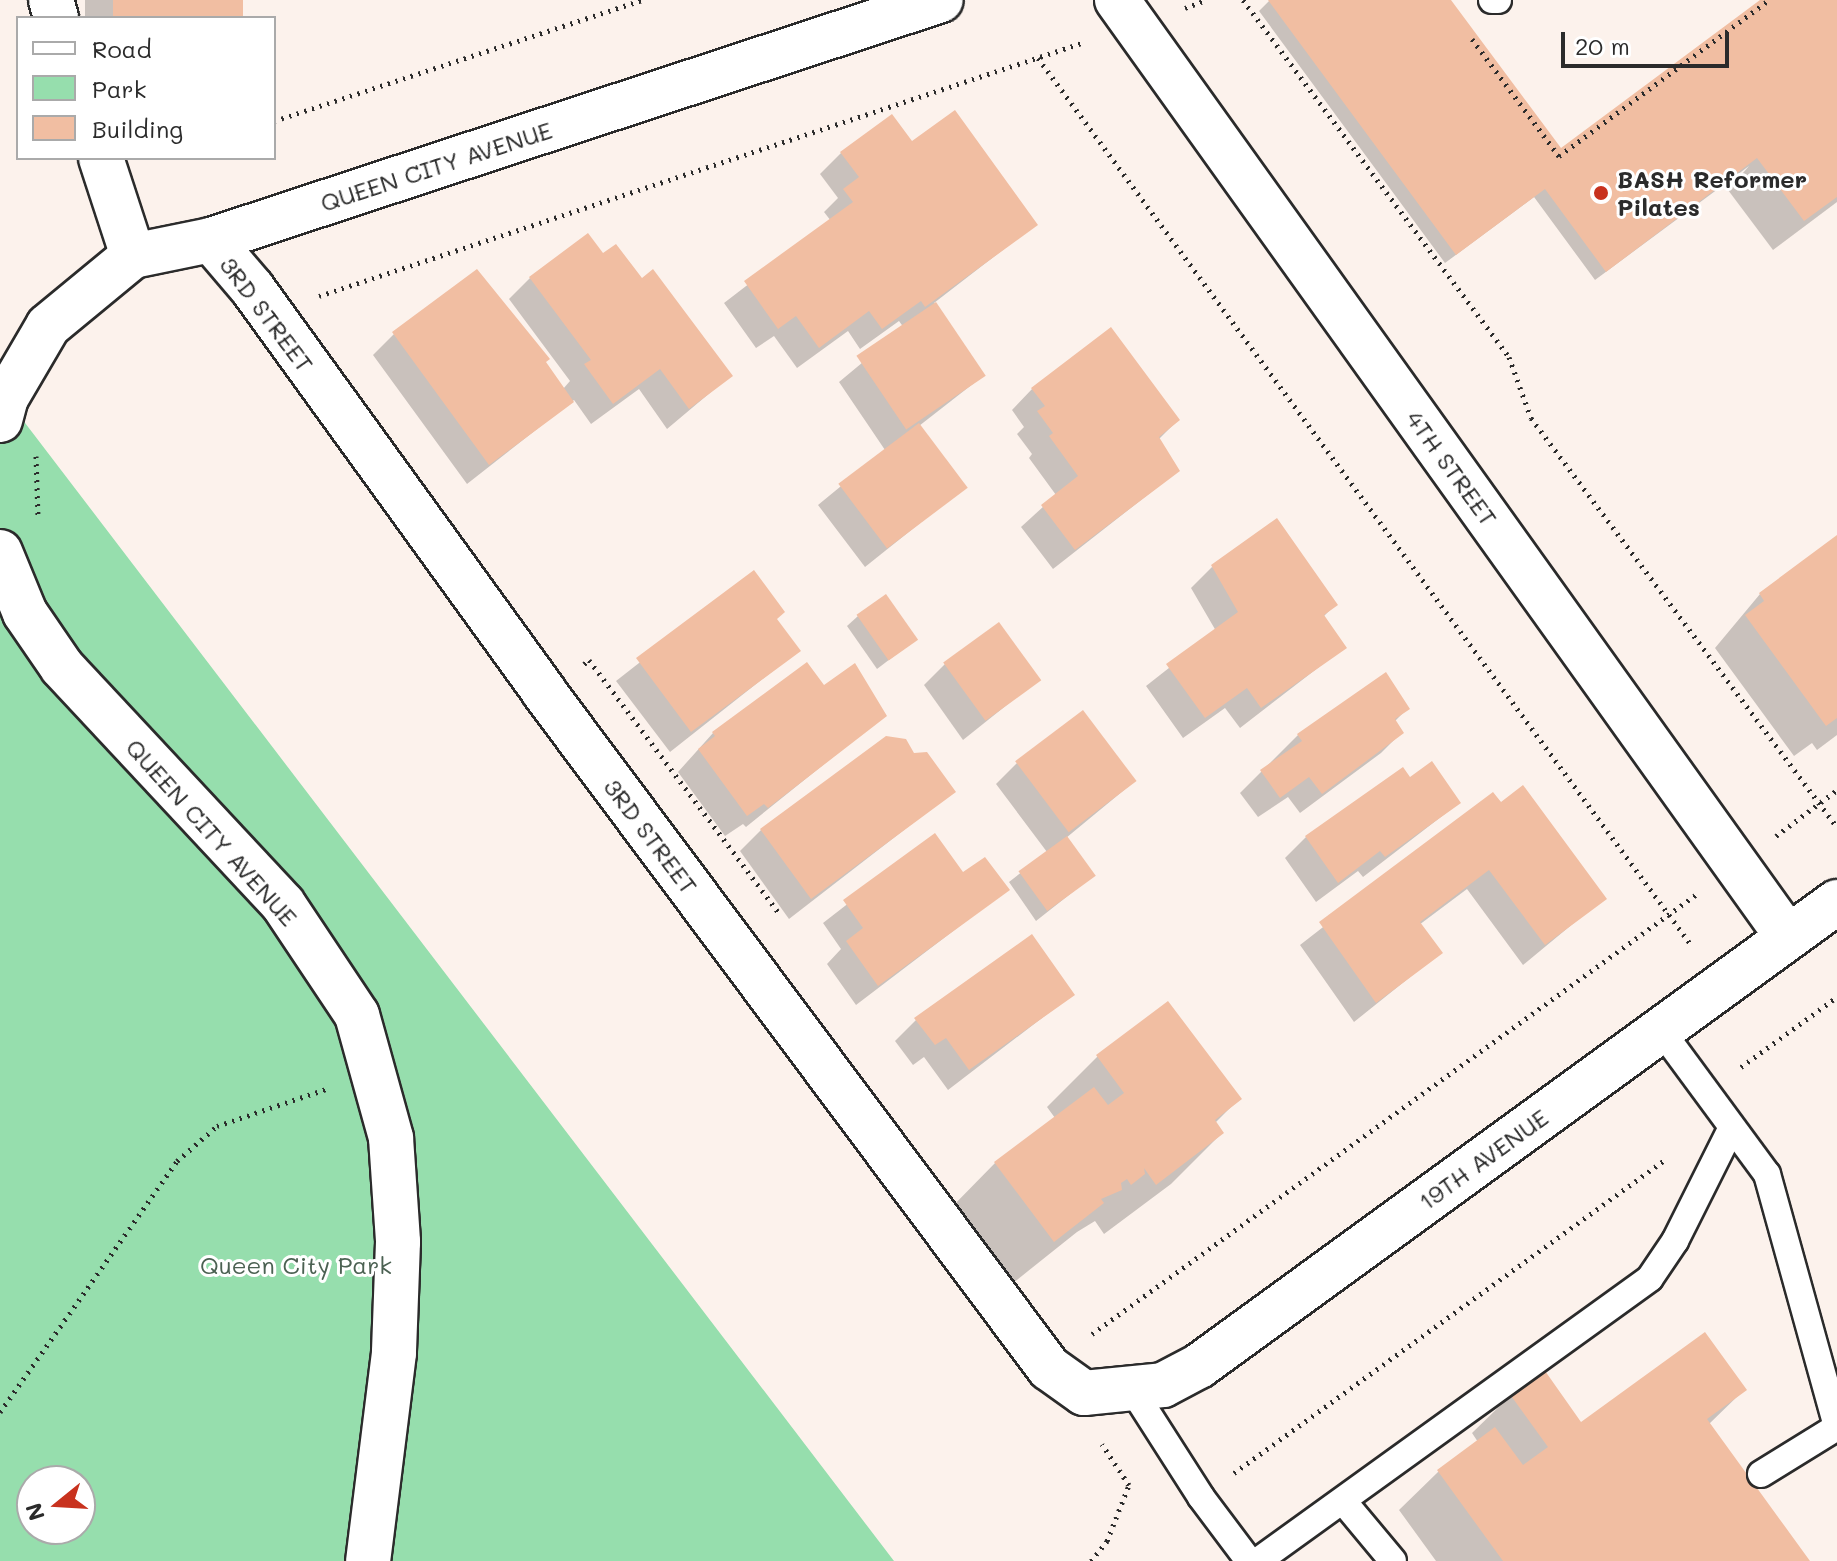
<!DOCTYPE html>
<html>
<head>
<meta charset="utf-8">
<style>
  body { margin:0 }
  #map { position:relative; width:1837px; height:1561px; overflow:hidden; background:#fcf2ec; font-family:Mali,sans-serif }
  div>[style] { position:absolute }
  .green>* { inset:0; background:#96dead }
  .shadow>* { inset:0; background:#0003; transform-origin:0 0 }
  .building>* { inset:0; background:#f1bea2; transform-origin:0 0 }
  .path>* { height:5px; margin-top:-2.5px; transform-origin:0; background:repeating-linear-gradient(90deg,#2b2b2b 0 2px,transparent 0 8px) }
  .roads { filter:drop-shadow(2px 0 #2b2b2b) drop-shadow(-2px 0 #2b2b2b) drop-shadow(0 2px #2b2b2b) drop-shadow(0 -2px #2b2b2b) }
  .service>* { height:26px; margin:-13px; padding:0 13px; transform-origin:13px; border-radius:13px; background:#fff }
  .minor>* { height:44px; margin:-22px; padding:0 22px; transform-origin:22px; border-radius:22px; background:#fff }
  .dots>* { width:22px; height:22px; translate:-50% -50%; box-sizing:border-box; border:4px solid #fff; border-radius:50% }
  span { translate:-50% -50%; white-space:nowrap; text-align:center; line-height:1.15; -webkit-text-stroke:6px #fff; paint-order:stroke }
  .street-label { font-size:24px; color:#2b2b2b }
  .poi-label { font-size:24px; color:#2b2b2b; font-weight:700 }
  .left { translate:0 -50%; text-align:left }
  .park-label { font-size:24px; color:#4b6152 }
  .legend { position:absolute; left:16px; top:16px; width:260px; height:144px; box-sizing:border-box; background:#fff; border:2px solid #aaa; margin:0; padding:10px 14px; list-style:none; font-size:24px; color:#2b2b2b }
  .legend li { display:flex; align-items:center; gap:16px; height:40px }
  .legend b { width:40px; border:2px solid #aaa }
  .north { position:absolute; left:16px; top:1465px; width:80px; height:80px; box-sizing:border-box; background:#fff; border:2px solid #aaa; border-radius:50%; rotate:252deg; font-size:22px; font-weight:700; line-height:32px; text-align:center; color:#2b2b2b }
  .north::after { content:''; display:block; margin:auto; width:28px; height:36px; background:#c8321e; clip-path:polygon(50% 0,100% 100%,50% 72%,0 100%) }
  .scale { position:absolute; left:1561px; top:32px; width:168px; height:36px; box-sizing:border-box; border:4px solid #2b2b2b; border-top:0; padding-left:10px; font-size:24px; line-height:28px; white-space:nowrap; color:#2b2b2b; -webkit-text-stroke:6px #fff; paint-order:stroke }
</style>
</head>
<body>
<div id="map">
  <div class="green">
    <div style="clip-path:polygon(evenodd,6px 398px,894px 1561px,0 1561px,0 400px,6px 398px,32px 1481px,80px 1481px,80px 1529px,32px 1529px,32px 1481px)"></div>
  </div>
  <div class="shadow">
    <div style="left:85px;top:0;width:156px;height:19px"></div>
    <div style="clip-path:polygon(1270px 0,1449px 0,1560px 151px,1764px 0,1837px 0,1837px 202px,1773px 250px,1728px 190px,1749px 166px,1595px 280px,1534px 197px,1445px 263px,1259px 11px)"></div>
    <div style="clip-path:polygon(911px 144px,1035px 225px,934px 303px,983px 376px,919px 426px,965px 487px,865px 567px,818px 505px,885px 450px,839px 382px,904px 328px,899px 321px,860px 349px,848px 331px,797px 368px,774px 336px,756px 348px,724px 303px,831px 221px,824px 212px,838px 198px,820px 174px,841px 153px)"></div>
    <div style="clip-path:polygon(603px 256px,641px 281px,730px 376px,667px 429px,639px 389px,591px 424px,574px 400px,467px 484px,373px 355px,394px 334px,563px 389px,570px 381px,509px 299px,530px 278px)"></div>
    <div style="clip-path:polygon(1032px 389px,1178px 420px,1158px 440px,1178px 471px,1053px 569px,1021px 527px,1056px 495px,1029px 458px,1032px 454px,1017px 434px,1024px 427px,1012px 410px)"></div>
    <div style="clip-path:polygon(1837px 538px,1837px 735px,1817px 750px,1812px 743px,1794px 756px,1715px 648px,1760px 594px)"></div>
    <div style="clip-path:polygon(1212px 567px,1336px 604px,1323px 617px,1345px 647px,1240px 728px,1225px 708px,1183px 738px,1146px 686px,1216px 631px,1191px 588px)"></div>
    <div style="clip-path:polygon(754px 573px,775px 619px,798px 651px,670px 752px,616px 681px)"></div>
    <div style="clip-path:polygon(858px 616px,915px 640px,877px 669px,847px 626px)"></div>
    <div style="clip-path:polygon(945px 664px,1038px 680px,963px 740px,924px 685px)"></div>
    <div style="clip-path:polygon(823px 688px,885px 715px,746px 827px,743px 824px,725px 836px,678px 772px,713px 733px)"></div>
    <div style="clip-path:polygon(1408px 708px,1394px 722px,1402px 732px,1381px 753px,1300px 813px,1288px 797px,1258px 817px,1240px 793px,1298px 735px)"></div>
    <div style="clip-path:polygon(913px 755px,953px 792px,789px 919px,740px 851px,761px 830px)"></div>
    <div style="clip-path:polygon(1017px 763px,1135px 781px,1066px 838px,1093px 876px,1036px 921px,1009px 882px,1047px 852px,996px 784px)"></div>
    <div style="clip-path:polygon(1409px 780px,1459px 803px,1363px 877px,1358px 871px,1316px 902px,1285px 858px,1306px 837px)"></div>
    <div style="clip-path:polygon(1493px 795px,1604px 898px,1523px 965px,1467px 889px,1419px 925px,1440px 953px,1354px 1022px,1300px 945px)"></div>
    <div style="clip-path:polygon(935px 836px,962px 875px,1007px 890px,856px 1005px,827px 964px,841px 949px,823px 923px)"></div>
    <div style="clip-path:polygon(1072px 995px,948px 1090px,924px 1057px,913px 1065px,895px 1041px,916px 1020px)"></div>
    <div style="clip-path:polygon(1098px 1056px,1239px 1099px,1215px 1123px,1222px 1133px,1171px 1184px,1104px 1234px,1095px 1221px,1077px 1232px,1003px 1291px,945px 1214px,995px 1163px,1055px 1118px,1047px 1107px)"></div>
    <div style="clip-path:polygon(1744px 1390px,1708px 1425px,1807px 1561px,1436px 1561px,1399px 1510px,1438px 1472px,1478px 1442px,1472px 1433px,1511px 1395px,1581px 1425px)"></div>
  </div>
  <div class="building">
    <div style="left:113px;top:0;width:130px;height:19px"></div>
    <div style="clip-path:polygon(1268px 0,1451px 0,1561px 148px,1760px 0,1837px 0,1837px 197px,1804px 221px,1757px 158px,1606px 272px,1545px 189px,1456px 255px)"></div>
    <div style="clip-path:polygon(955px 110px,1038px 225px,925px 307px,921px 301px,882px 329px,869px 311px,819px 348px,796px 316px,778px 329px,744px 281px,853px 202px,843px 189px,859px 177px,840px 152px,892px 114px,912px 141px)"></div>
    <div style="clip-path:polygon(588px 233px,603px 253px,616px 244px,642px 278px,653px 269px,733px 376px,689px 409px,660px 369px,613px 404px,584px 364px,591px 360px,529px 277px)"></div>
    <div style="clip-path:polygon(477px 269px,550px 359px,546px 362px,574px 402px,489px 465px,392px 332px)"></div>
    <div style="left:936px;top:302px;width:89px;height:96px;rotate:56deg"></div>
    <div style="clip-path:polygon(1111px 327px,1180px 420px,1159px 437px,1180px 471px,1075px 550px,1041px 505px,1078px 476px,1049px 436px,1053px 433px,1037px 411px,1045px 406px,1031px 388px)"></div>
    <div style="left:919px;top:423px;width:81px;height:101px;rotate:53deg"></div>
    <div style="clip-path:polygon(1277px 518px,1338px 605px,1324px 615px,1347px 648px,1261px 708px,1247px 688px,1205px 718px,1166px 664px,1238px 612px,1211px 565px)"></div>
    <div style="clip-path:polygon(1837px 535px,1837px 718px,1826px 726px,1745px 615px,1764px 601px,1759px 593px)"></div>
    <div style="clip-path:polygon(754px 570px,785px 612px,777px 619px,801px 651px,691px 732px,636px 658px)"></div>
    <div style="left:886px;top:594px;width:56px;height:36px;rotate:55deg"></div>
    <div style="left:999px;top:622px;width:72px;height:69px;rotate:54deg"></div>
    <div style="clip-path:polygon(807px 662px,824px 685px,855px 663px,887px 716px,768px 808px,764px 804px,747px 816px,698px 749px,715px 736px,712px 732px)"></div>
    <div style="clip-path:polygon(1386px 672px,1410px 709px,1395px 719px,1404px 733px,1322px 794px,1309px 777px,1280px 798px,1260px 770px,1302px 741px,1297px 734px)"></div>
    <div style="left:1083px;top:710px;width:89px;height:85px;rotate:53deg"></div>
    <div style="clip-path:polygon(886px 736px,906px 739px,914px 753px,927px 752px,956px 792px,811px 899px,760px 829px)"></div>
    <div style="clip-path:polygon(1432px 761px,1461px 803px,1385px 857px,1380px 851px,1338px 883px,1305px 836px,1403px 767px,1410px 777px)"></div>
    <div style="clip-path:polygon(1523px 785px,1607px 899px,1545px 945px,1489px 870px,1420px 922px,1443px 953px,1376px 1003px,1319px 922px,1493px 792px,1501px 802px)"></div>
    <div style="clip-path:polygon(935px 833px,963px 872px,985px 857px,1010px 890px,878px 986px,846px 941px,863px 928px,843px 900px)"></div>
    <div style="left:1067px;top:836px;width:49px;height:60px;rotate:54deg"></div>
    <div style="clip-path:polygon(1032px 934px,1075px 995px,969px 1070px,946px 1038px,935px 1045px,914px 1018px)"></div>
    <div style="clip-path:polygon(1168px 1001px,1242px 1099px,1215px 1120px,1224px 1133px,1156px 1185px,1144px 1168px,1145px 1174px,1131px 1185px,1127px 1179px,1121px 1183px,1122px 1190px,1101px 1199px,1104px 1203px,1054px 1242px,994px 1162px,1094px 1087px,1108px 1105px,1124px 1093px,1096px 1055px)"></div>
    <div style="clip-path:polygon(1705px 1332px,1747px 1390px,1707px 1419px,1810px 1561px,1503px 1561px,1437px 1470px,1495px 1427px,1523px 1465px,1548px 1447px,1509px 1393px,1543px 1368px,1581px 1422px)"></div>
  </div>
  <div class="path">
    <div style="left:1243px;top:0;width:445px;rotate:53.3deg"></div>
    <div style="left:1509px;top:357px;width:65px;rotate:70.2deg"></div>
    <div style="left:1531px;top:418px;width:511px;rotate:53.2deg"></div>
    <div style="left:1185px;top:8px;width:22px;rotate:-21deg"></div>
    <div style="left:1472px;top:39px;width:146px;rotate:53.4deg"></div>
    <div style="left:1559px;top:156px;width:262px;rotate:-36.6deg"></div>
    <div style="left:1038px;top:58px;width:1103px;rotate:53.63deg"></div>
    <div style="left:274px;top:121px;width:388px;rotate:-18.2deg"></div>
    <div style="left:319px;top:296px;width:807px;rotate:-18.35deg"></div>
    <div style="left:36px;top:456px;width:61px;rotate:88.1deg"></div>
    <div style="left:584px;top:664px;width:6px;rotate:-39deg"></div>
    <div style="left:589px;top:660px;width:315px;rotate:53.1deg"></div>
    <div style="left:1776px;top:836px;width:76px;rotate:-37deg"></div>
    <div style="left:1741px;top:1067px;width:119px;rotate:-36.1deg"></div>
    <div style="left:1092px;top:1334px;width:748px;rotate:-36.03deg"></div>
    <div style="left:0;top:1412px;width:307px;rotate:-54.8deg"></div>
    <div style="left:177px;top:1161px;width:53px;rotate:-41.2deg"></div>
    <div style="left:217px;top:1126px;width:115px;rotate:-18.7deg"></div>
    <div style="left:1234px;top:1473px;width:534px;rotate:-36.01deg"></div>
    <div style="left:1091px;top:1561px;width:26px;rotate:-51deg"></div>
    <div style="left:1107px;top:1541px;width:60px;rotate:-68.6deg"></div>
    <div style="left:1129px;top:1485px;width:49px;rotate:-123.4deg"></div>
  </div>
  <div class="roads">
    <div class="service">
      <div style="left:1492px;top:0;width:6px"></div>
      <div style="left:1660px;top:1029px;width:180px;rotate:53.6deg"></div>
      <div style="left:1767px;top:1174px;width:262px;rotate:74.5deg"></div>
      <div style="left:1132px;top:1389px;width:128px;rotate:57.4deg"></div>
      <div style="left:1201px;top:1497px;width:80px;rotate:53.1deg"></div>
      <div style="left:1761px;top:1474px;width:89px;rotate:-31.7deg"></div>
      <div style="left:1343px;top:1501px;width:78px;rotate:50.2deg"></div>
      <div style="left:1258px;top:1561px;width:483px;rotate:-35.8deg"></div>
      <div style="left:1650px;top:1278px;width:45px;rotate:-56deg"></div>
      <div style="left:1675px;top:1241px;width:125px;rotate:-63.4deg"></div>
    </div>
    <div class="minor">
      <div style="left:51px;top:0;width:19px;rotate:74deg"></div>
      <div style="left:1117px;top:0;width:1151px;rotate:54.4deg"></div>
      <div style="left:101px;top:158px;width:103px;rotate:71.9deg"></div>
      <div style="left:211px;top:240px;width:63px;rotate:49.5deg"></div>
      <div style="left:252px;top:288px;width:498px;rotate:54.1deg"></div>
      <div style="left:544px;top:692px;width:844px;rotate:53.24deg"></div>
      <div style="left:1049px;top:1368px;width:43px;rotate:35.5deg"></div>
      <div style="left:1084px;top:1393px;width:79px;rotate:-5.8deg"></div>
      <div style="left:1163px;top:1385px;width:41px;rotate:-27.8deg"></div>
      <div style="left:1199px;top:1366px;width:789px;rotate:-36.03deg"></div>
      <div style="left:0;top:420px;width:23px;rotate:-75deg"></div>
      <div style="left:6px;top:398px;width:83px;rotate:-59.7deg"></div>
      <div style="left:48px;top:326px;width:110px;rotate:-39.5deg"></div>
      <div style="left:133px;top:256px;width:80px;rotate:-11.6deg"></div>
      <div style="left:211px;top:240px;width:768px;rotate:-18.2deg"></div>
      <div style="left:0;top:552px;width:66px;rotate:67.7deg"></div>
      <div style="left:25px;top:613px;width:65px;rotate:55.6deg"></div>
      <div style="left:62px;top:667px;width:324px;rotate:47deg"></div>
      <div style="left:283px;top:904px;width:133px;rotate:56.3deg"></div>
      <div style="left:357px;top:1015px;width:128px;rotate:74.5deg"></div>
      <div style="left:391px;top:1138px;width:104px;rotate:86.1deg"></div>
      <div style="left:398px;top:1242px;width:111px;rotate:92.1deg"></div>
      <div style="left:394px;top:1353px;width:210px;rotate:97.1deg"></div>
    </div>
  </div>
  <div class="dots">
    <div style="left:1601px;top:193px;background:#c8321e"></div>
  </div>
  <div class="street-label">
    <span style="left:436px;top:166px;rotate:-18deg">QUEEN CITY AVENUE</span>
    <span style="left:267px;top:314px;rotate:53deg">3RD STREET</span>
    <span style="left:1452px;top:468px;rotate:54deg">4TH STREET</span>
    <span style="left:212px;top:832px;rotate:48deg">QUEEN CITY AVENUE</span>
    <span style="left:651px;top:836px;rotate:53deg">3RD STREET</span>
    <span style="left:1483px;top:1159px;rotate:-36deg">19TH AVENUE</span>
  </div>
  <div class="poi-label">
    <span class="left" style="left:1617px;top:193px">BASH Reformer<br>Pilates</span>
  </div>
  <div class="park-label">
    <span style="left:296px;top:1265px">Queen City Park</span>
  </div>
  <ul class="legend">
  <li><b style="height:10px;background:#fff"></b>Road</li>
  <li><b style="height:22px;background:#96dead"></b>Park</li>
  <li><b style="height:22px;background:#f1bea2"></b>Building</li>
  </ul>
  <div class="north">N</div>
  <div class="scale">20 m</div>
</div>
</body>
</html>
